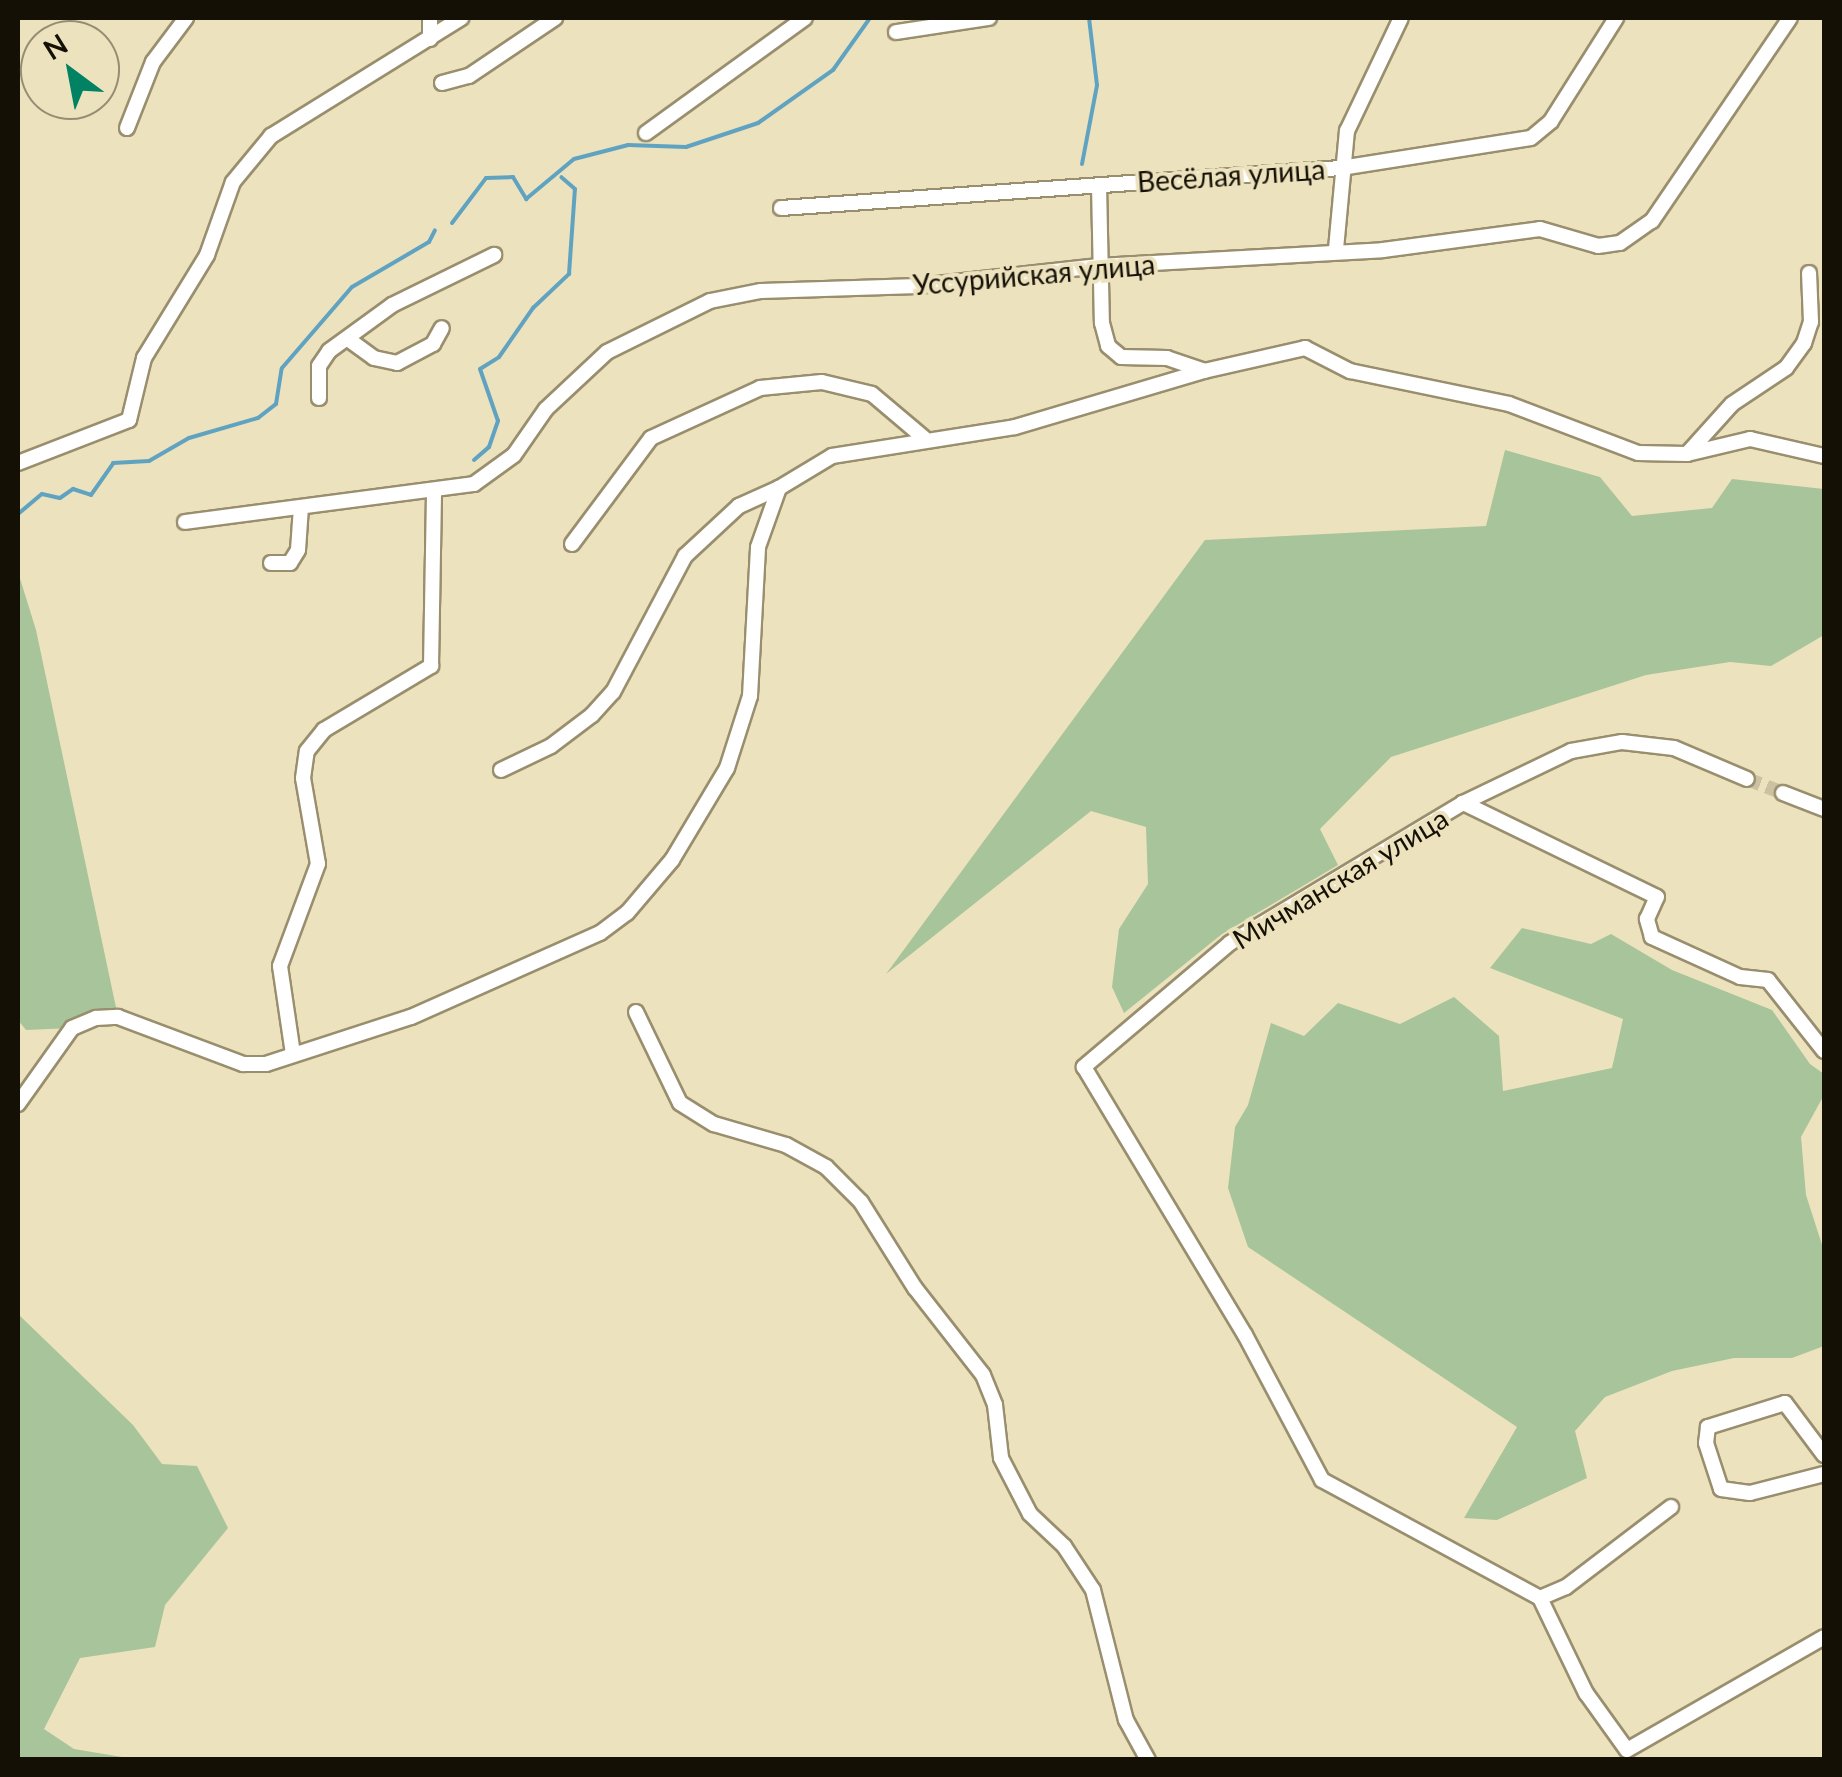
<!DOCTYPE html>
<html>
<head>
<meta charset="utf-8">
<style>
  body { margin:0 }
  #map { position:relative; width:1842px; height:1777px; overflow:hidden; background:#ede2be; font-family:Lato,sans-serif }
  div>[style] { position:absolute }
  .green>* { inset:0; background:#a8c49a }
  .stream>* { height:4px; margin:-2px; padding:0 2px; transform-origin:2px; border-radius:2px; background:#60a3c1 }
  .minor-tunnel>* { height:14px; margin-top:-7px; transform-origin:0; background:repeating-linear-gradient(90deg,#ccc2a2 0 14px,transparent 0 21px) }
  .roads { filter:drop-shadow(2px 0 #998e6d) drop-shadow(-2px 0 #998e6d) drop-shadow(0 2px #998e6d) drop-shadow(0 -2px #998e6d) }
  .minor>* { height:14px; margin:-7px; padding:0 7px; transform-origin:7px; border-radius:7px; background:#fff }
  span { translate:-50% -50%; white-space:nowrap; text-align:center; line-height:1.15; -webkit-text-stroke:8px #ede2be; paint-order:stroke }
  .street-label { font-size:28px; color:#141005 }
  .frame { position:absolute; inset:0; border:20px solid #141005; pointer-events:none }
  .north { position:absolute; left:20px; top:20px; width:100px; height:100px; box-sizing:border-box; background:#ede2be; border:2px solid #968e74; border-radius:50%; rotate:328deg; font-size:28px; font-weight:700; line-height:40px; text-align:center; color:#141005 }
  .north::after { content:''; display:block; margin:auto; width:35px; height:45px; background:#008263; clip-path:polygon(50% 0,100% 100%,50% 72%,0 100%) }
</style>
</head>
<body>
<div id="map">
  <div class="green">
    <div style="clip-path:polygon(1505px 450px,1600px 477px,1632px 516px,1712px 508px,1732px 479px,1824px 489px,1824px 635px,1771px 666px,1730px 662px,1646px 675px,1391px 757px,1320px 829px,1338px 865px,1222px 934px,1124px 1013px,1112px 987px,1119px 929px,1148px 884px,1146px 827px,1091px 811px,886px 974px,1205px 540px,1486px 526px)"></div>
    <div style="clip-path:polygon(18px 572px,36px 630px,118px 1017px,72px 1028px,26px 1030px,18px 1020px)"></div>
    <div style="clip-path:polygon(1522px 928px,1591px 944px,1611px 934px,1672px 970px,1772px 1010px,1810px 1064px,1824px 1074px,1824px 1095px,1801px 1137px,1806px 1195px,1824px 1251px,1824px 1346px,1792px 1358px,1734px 1358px,1672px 1371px,1605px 1397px,1575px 1431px,1587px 1478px,1497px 1520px,1464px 1518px,1517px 1427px,1248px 1247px,1228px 1188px,1235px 1127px,1248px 1105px,1271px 1023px,1304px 1036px,1338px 1003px,1400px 1024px,1454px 997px,1499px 1036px,1503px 1091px,1612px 1068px,1623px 1019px,1490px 968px)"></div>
    <div style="clip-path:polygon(18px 1314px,133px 1425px,162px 1464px,197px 1466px,228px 1528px,165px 1605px,155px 1647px,80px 1658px,44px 1729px,74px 1749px,134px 1759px,18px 1759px)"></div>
  </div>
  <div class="stream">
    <div style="left:1082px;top:164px;width:80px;rotate:-79.2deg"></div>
    <div style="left:1097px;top:85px;width:67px;rotate:-96.8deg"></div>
    <div style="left:452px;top:223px;width:56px;rotate:-52.9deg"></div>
    <div style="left:486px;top:178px;width:27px;rotate:-2deg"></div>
    <div style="left:513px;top:177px;width:26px;rotate:59deg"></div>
    <div style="left:526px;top:199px;width:62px;rotate:-39.8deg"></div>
    <div style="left:574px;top:159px;width:56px;rotate:-14.5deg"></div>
    <div style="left:628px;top:145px;width:58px;rotate:2deg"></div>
    <div style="left:686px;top:147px;width:76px;rotate:-18.4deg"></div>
    <div style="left:758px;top:123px;width:92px;rotate:-35.2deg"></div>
    <div style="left:833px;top:70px;width:64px;rotate:-54.6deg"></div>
    <div style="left:474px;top:460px;width:20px;rotate:-41deg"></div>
    <div style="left:489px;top:447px;width:28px;rotate:-71deg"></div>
    <div style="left:498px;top:421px;width:55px;rotate:-109.1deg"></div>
    <div style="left:480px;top:369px;width:22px;rotate:-32deg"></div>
    <div style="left:499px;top:357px;width:60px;rotate:-55.2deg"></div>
    <div style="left:533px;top:308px;width:50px;rotate:-43.4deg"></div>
    <div style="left:569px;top:274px;width:85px;rotate:-86deg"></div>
    <div style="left:575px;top:189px;width:18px;rotate:-139deg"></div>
    <div style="left:18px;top:514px;width:31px;rotate:-40deg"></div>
    <div style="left:42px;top:494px;width:18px;rotate:13deg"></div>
    <div style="left:60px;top:498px;width:16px;rotate:-35deg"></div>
    <div style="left:73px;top:489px;width:19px;rotate:18deg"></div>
    <div style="left:91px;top:495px;width:39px;rotate:-55deg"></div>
    <div style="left:113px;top:463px;width:36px;rotate:-3deg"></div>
    <div style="left:149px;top:461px;width:46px;rotate:-29.9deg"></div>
    <div style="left:189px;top:438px;width:72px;rotate:-16.2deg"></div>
    <div style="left:258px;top:418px;width:23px;rotate:-38deg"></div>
    <div style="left:276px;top:404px;width:36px;rotate:-81deg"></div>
    <div style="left:282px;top:368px;width:107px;rotate:-49.2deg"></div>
    <div style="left:352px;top:287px;width:89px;rotate:-30.3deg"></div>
    <div style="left:429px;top:242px;width:13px;rotate:-63deg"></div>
  </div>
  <div class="minor-tunnel">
    <div style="left:1747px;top:779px;width:39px;rotate:21deg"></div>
  </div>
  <div class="roads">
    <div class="minor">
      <div style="left:896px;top:32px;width:94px;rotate:-8.6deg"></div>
      <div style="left:430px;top:39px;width:21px;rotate:-90deg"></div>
      <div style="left:442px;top:83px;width:28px;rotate:-15deg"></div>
      <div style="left:469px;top:76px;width:104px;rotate:-34deg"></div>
      <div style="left:127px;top:128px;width:71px;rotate:-68.5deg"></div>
      <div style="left:153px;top:62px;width:55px;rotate:-53.1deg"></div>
      <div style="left:646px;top:133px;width:196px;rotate:-35.9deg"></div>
      <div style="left:1099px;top:185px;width:138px;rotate:88.8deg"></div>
      <div style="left:1102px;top:323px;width:24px;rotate:75deg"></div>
      <div style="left:1108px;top:346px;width:17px;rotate:40deg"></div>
      <div style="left:1121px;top:357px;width:46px;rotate:1.2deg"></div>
      <div style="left:1167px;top:358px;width:39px;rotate:19deg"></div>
      <div style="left:1204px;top:371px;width:104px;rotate:-12.8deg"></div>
      <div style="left:1305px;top:348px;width:51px;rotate:27.1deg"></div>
      <div style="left:1350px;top:371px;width:162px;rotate:11.7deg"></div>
      <div style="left:1509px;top:404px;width:138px;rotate:20.8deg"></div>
      <div style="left:1638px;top:453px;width:49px;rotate:1.2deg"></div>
      <div style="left:1687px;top:454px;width:65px;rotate:-13.4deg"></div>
      <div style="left:1750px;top:439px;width:76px;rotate:12.9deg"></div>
      <div style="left:781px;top:208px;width:561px;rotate:-4.09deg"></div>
      <div style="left:1341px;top:168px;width:192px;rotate:-9deg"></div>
      <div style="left:1531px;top:138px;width:26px;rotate:-40deg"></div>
      <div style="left:1551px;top:121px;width:122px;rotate:-57.7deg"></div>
      <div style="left:1336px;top:249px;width:119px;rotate:-84.7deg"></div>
      <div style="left:1347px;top:131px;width:125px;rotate:-64.5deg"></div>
      <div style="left:348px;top:339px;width:32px;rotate:36deg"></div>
      <div style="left:374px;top:358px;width:24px;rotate:12deg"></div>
      <div style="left:397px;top:363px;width:41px;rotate:-27.8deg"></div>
      <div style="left:433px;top:344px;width:18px;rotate:-61deg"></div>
      <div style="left:319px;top:398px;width:32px;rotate:-90deg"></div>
      <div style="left:319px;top:366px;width:18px;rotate:-56deg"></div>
      <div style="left:329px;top:351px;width:78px;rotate:-36.1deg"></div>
      <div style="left:392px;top:305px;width:114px;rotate:-26.1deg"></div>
      <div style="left:1687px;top:454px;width:67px;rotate:-48deg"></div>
      <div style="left:1732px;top:404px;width:65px;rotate:-33.7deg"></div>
      <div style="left:1786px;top:368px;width:31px;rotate:-54deg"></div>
      <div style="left:1804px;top:343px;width:22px;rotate:-72deg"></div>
      <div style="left:1811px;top:322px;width:49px;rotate:-92.3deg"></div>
      <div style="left:18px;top:463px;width:119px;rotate:-21.2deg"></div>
      <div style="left:129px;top:420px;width:64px;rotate:-76.4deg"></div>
      <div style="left:144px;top:358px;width:121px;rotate:-58.5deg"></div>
      <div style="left:207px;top:255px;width:77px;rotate:-70.4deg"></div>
      <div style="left:233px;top:182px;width:60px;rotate:-50.4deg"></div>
      <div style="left:271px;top:136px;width:224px;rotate:-31.8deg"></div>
      <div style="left:185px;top:522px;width:291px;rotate:-7.5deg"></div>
      <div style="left:474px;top:484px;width:49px;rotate:-35.9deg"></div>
      <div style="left:514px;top:455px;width:56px;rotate:-55.2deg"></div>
      <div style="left:546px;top:409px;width:83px;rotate:-43.1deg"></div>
      <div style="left:607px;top:352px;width:115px;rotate:-26.3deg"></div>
      <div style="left:710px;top:301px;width:52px;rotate:-11.1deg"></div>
      <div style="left:761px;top:291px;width:157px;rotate:-1.8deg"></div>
      <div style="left:918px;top:286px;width:182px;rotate:-6.3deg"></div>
      <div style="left:1099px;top:266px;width:284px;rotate:-3.2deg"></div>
      <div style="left:1383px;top:250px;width:158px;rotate:-7.6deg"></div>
      <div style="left:1540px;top:229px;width:60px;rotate:16.3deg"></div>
      <div style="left:1598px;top:246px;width:22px;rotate:-8deg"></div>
      <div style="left:1620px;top:243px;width:39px;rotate:-35deg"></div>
      <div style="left:1652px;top:221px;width:245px;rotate:-55.8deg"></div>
      <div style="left:572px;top:544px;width:132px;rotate:-53.3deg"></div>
      <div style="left:651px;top:438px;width:120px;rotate:-24.6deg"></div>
      <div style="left:760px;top:388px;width:62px;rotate:-5.5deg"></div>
      <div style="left:822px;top:382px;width:51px;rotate:13.5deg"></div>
      <div style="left:872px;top:394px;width:68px;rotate:40.2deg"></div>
      <div style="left:271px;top:563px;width:19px"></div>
      <div style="left:290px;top:563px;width:15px;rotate:-58deg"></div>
      <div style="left:298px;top:550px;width:43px;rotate:-86deg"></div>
      <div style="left:501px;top:770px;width:55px;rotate:-25.6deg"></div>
      <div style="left:551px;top:746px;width:51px;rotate:-37.1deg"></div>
      <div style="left:592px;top:715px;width:31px;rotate:-48deg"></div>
      <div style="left:613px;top:692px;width:154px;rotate:-62.1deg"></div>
      <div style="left:685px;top:556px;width:74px;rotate:-42.8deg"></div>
      <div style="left:739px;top:506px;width:44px;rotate:-24.2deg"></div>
      <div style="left:1783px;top:793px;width:44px;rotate:21.3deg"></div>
      <div style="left:1463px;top:803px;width:120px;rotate:-25.7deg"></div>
      <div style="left:1571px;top:751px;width:52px;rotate:-10deg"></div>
      <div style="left:1622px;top:742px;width:52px;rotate:6.6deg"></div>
      <div style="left:1674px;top:748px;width:79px;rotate:23deg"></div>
      <div style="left:636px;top:1012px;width:101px;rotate:64.2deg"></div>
      <div style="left:680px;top:1103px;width:40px;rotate:32deg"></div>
      <div style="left:714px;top:1124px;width:75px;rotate:16.3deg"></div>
      <div style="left:786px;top:1145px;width:46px;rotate:28.8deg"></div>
      <div style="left:826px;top:1167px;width:49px;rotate:45deg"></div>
      <div style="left:861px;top:1202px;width:102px;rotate:57.9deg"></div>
      <div style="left:915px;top:1288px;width:110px;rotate:52deg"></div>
      <div style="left:983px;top:1375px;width:32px;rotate:68deg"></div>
      <div style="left:995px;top:1405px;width:53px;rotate:83.5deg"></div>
      <div style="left:1001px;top:1458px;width:63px;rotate:62.6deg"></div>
      <div style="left:1030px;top:1514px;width:47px;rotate:43.3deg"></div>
      <div style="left:1064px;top:1546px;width:53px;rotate:56.6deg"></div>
      <div style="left:1093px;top:1590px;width:134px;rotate:75.8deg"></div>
      <div style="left:1126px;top:1720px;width:46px;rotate:61.2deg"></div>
      <div style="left:1824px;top:1051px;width:90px;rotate:-128.3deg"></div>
      <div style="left:1768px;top:980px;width:28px;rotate:-174deg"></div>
      <div style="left:1740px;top:977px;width:97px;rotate:-155.6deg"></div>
      <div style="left:1652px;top:937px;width:19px;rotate:-106deg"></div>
      <div style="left:1647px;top:919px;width:24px;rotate:-66deg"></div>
      <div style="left:1657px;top:897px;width:216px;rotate:-154.1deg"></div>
      <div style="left:1463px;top:803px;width:272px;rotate:149deg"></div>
      <div style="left:1230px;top:943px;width:192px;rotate:139.7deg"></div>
      <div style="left:1084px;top:1067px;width:313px;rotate:59deg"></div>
      <div style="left:1245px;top:1335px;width:164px;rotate:62deg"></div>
      <div style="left:1322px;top:1480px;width:248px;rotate:28.4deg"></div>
      <div style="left:1540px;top:1598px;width:106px;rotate:64.2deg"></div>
      <div style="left:1586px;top:1693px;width:70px;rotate:54.3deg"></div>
      <div style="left:1627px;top:1750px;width:227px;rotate:-29.8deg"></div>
      <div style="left:293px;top:1054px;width:89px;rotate:-98.4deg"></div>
      <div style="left:280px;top:966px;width:109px;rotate:-69.6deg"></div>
      <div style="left:318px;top:864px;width:87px;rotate:-99.9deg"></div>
      <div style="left:303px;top:778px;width:27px;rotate:-82deg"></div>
      <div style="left:307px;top:751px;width:27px;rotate:-51deg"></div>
      <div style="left:324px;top:730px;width:125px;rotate:-30.9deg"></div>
      <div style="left:431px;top:666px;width:174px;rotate:-89deg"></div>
      <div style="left:18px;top:1104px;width:93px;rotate:-54.6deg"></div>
      <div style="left:72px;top:1028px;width:26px;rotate:-23deg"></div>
      <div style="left:96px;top:1018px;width:22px;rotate:-3deg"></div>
      <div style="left:118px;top:1017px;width:134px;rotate:20.6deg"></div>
      <div style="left:243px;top:1064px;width:23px"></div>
      <div style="left:266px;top:1064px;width:152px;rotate:-18deg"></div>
      <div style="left:411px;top:1017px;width:207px;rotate:-24deg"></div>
      <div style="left:600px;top:933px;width:34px;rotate:-37deg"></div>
      <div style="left:627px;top:913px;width:70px;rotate:-49.7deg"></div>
      <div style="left:672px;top:860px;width:107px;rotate:-59.1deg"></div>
      <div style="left:727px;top:768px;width:76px;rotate:-72.3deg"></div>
      <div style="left:750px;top:696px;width:149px;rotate:-86.9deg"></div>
      <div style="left:758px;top:547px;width:63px;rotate:-70.4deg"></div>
      <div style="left:779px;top:488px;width:62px;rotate:-31.1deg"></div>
      <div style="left:832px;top:456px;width:185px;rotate:-9deg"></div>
      <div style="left:1015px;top:427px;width:197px;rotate:-16.5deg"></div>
      <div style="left:1824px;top:1455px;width:65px;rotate:-126.9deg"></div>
      <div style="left:1785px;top:1403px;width:81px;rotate:162.7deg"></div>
      <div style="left:1708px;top:1427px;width:16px;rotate:97deg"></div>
      <div style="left:1706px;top:1443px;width:48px;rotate:71.9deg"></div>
      <div style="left:1721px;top:1489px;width:29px;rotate:8deg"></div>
      <div style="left:1750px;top:1493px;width:76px;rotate:-14.4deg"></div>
      <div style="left:1540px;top:1598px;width:28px;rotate:-23deg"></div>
      <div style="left:1566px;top:1587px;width:132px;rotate:-37.3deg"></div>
    </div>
  </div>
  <div class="street-label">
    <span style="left:1231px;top:175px;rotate:-4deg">Весёлая улица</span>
    <span style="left:1034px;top:274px;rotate:-5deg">Уссурийская улица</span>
    <span style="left:1340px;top:878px;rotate:-31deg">Мичманская улица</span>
  </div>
  <div class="frame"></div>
  <div class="north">N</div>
</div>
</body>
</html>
